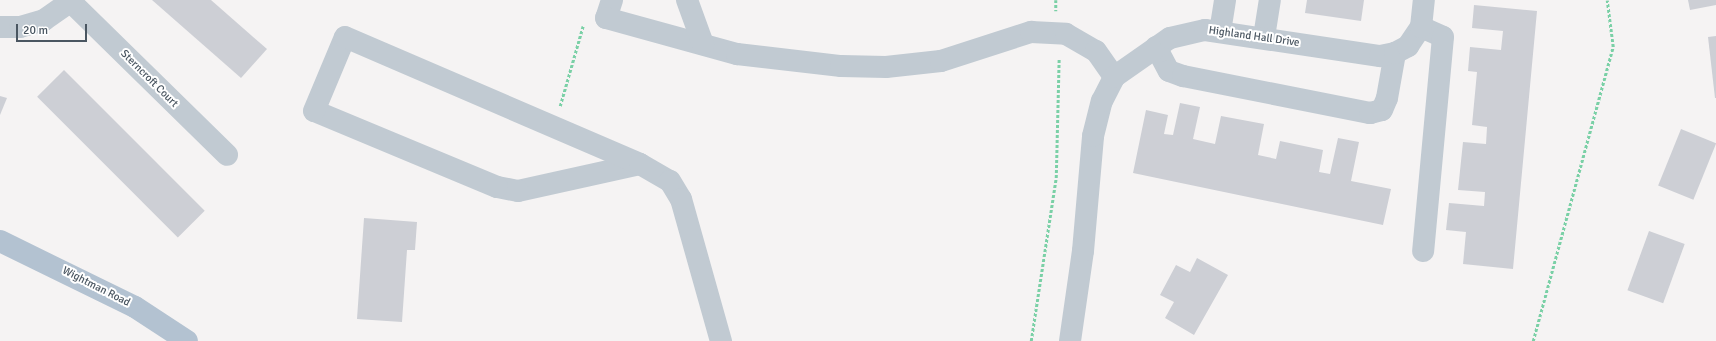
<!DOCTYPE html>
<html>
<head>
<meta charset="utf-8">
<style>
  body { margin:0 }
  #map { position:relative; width:1716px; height:341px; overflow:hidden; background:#f5f3f3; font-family:Signika,sans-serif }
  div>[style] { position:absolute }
  .building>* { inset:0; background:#cdcfd5; transform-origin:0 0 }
  .path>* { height:2.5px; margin-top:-1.25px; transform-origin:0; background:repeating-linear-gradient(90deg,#7ad0a6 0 3px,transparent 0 5px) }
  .minor>* { height:22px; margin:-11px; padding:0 11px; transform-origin:11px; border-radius:11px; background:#c1cad2 }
  .major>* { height:22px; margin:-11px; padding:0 11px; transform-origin:11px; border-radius:11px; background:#b3c2d1 }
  span { translate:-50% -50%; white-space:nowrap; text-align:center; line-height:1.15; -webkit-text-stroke:4px #fff; paint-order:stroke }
  .street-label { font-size:11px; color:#4a5661 }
  .scale { position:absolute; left:16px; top:24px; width:71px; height:18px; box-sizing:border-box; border:2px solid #4a5661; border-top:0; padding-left:5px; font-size:12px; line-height:14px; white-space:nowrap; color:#4a5661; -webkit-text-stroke:3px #fff; paint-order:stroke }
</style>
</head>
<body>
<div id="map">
  <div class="building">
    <div style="clip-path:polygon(152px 0,211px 0,267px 49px,241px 78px)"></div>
    <div style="clip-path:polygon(1307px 0,1364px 0,1361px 21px,1305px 13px)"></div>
    <div style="clip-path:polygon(1688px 0,1716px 0,1716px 5px,1690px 10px)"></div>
    <div style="clip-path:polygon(1474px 5px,1537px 11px,1513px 269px,1463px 264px,1466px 232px,1446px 230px,1449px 203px,1484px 206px,1485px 192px,1458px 190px,1463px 142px,1486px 144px,1487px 127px,1472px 125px,1477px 72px,1468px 71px,1470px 47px,1501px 50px,1503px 31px,1472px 28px)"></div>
    <div style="clip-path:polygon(1716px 36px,1716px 98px,1715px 98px,1708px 37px)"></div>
    <div style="left:64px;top:70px;width:199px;height:38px;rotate:45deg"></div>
    <div style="clip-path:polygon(0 96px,7px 98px,0 115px)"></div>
    <div style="clip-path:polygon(1180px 103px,1200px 107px,1193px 139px,1215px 144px,1221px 116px,1264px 124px,1258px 155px,1276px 159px,1280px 141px,1323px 150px,1319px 172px,1330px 174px,1338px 138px,1359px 142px,1351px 181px,1391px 189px,1383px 225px,1133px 173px,1146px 110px,1168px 115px,1164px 134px,1173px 135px)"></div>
    <div style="left:1681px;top:129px;width:38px;height:61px;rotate:22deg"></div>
    <div style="clip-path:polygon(364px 218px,417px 222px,415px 250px,407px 250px,402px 322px,357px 319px)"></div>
    <div style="left:1649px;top:231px;width:38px;height:63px;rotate:20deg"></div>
    <div style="clip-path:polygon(1197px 258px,1228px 275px,1194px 335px,1165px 318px,1174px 302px,1160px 295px,1176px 265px,1190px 272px)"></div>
  </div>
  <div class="path">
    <div style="left:1056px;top:0;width:11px;rotate:90deg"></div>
    <div style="left:560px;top:106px;width:83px;rotate:-74deg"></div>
    <div style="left:1031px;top:341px;width:165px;rotate:-81.3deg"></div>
    <div style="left:1056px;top:178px;width:120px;rotate:-88.6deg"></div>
    <div style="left:1533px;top:341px;width:305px;rotate:-74.8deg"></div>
    <div style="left:1613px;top:47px;width:47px;rotate:-97.3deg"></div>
  </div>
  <div class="minor">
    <div style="left:612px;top:0;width:19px;rotate:108deg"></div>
    <div style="left:606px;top:18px;width:136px;rotate:15.4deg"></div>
    <div style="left:737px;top:54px;width:105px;rotate:6.6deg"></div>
    <div style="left:841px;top:66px;width:45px;rotate:1.3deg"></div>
    <div style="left:886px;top:67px;width:55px;rotate:-6.2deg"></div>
    <div style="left:941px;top:61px;width:95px;rotate:-17.9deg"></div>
    <div style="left:1031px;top:32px;width:35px;rotate:3deg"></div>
    <div style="left:1066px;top:34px;width:34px;rotate:30deg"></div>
    <div style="left:1096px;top:51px;width:32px;rotate:55deg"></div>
    <div style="left:687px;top:0;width:47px;rotate:70deg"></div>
    <div style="left:72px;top:3px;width:217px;rotate:44.4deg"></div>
    <div style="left:0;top:27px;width:20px"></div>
    <div style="left:20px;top:27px;width:25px;rotate:-16deg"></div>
    <div style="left:44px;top:20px;width:35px;rotate:-35deg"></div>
    <div style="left:1421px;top:27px;width:24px;rotate:24deg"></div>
    <div style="left:1443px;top:37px;width:215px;rotate:95.3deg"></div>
    <div style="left:1220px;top:32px;width:32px;rotate:-81deg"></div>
    <div style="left:1264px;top:37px;width:37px;rotate:-81deg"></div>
    <div style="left:1156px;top:47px;width:27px;rotate:62deg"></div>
    <div style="left:1169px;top:71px;width:15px;rotate:20deg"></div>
    <div style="left:1183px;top:76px;width:191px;rotate:11.2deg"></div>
    <div style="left:1370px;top:113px;width:12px;rotate:-14deg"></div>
    <div style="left:1382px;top:110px;width:13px;rotate:-67deg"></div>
    <div style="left:1387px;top:98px;width:46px;rotate:-79.9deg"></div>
    <div style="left:640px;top:164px;width:125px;rotate:167.5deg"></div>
    <div style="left:518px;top:191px;width:21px;rotate:-169deg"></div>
    <div style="left:497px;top:187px;width:198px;rotate:-157.4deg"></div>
    <div style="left:314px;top:111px;width:80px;rotate:-67.3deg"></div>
    <div style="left:345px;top:37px;width:321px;rotate:23.3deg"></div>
    <div style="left:640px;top:164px;width:34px;rotate:30deg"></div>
    <div style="left:670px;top:181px;width:21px;rotate:59deg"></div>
    <div style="left:681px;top:199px;width:148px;rotate:74.3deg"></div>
    <div style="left:1070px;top:341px;width:91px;rotate:-81.8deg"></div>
    <div style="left:1083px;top:251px;width:115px;rotate:-85deg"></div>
    <div style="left:1093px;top:136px;width:36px;rotate:-76deg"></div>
    <div style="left:1102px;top:101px;width:27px;rotate:-63deg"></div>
    <div style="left:1114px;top:77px;width:68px;rotate:-34.9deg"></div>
    <div style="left:1170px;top:38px;width:36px;rotate:-13deg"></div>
    <div style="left:1205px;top:30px;width:177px;rotate:8.5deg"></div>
    <div style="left:1380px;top:56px;width:15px;rotate:-11deg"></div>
    <div style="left:1395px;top:53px;width:15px;rotate:-28deg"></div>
    <div style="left:1408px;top:46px;width:23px;rotate:-56deg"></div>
    <div style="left:1421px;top:27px;width:27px;rotate:-84deg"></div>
  </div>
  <div class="major">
    <div style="left:0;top:241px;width:150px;rotate:26.1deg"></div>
    <div style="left:135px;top:307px;width:62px;rotate:33.2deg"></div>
  </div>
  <div class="street-label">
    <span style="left:1254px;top:37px;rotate:8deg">Highland Hall Drive</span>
    <span style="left:149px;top:79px;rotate:45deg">Sterncroft Court</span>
    <span style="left:96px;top:287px;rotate:27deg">Wightman Road</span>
  </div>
  <div class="scale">20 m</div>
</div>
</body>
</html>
